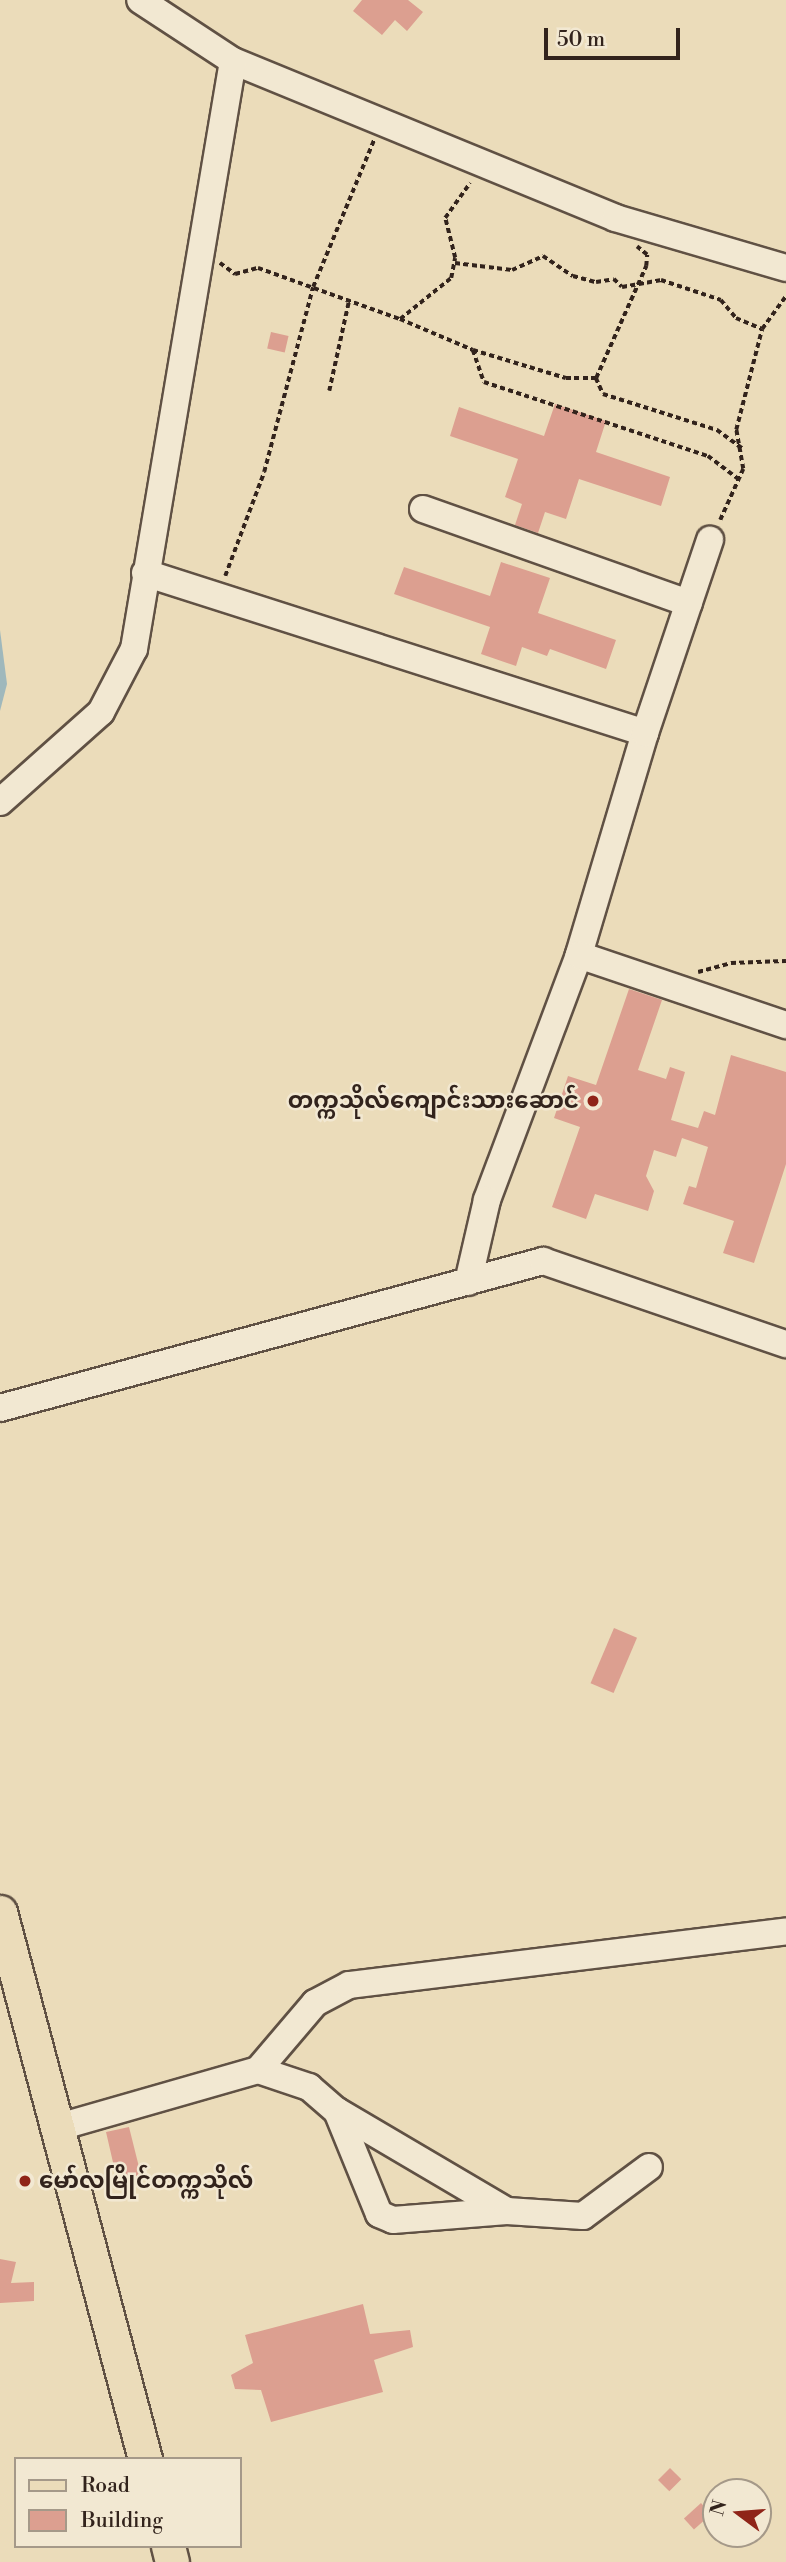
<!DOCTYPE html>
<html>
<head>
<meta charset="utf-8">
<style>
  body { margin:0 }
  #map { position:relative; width:786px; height:2562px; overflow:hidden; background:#ebdcba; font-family:"Libre Bodoni","Noto Sans Myanmar",serif }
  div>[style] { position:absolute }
  .water>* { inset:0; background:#9fb8bc }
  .building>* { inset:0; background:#dc9f90; transform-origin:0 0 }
  .path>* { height:3.5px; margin-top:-1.75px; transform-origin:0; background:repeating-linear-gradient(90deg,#32231c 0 5px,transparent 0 8.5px) }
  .roads { filter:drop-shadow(2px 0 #605144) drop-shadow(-2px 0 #605144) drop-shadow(0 2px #605144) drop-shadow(0 -2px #605144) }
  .minor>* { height:26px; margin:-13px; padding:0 13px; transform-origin:13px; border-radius:13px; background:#f2e8d2 }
  .major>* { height:33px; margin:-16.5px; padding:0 16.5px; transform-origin:16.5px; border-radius:16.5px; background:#ebdcba }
  .dots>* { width:19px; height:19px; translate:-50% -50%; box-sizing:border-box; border:4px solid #f2e8d2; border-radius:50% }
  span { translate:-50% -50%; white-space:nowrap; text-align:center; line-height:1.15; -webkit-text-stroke:5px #f2e8d2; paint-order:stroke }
  .poi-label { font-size:23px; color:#32231c; font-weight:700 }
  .right { translate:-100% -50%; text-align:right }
  .left { translate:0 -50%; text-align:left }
  .legend { position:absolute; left:14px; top:2457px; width:228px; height:91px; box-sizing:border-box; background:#f2e8d2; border:2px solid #a59989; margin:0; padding:9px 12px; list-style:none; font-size:21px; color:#32231c }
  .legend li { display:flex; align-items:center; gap:14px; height:35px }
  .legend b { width:35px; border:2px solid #a59989 }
  .north { position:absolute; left:702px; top:2478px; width:70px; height:70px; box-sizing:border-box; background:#f2e8d2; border:2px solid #a59989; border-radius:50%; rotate:286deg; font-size:19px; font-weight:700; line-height:28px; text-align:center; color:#32231c }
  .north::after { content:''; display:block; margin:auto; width:24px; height:32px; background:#8f2418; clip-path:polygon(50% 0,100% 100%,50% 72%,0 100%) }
  .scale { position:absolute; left:544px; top:28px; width:136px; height:32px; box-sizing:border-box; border:4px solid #32231c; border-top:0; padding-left:9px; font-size:21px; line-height:24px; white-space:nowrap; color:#32231c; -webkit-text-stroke:5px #f2e8d2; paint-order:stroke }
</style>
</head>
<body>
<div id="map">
  <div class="water">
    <div style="clip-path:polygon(0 630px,7px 684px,0 711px)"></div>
  </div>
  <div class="building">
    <div style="clip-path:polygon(362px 0,408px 0,423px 12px,407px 31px,395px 20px,382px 35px,353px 11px)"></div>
    <div style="left:271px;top:332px;width:18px;height:17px;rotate:13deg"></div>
    <div style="clip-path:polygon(555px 404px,606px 421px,596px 452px,670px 477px,661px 506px,579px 479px,566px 519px,545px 512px,538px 533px,515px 525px,522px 504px,505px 497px,518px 459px,450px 436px,459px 407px,544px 436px)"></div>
    <div style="clip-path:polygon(501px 562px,550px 578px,538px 613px,616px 640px,606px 669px,550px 649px,547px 656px,522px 647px,516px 666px,481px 654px,490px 627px,394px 594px,404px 567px,490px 596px)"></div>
    <div style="clip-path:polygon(629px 989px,662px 1000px,638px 1070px,666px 1079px,670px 1067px,685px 1072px,671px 1120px,698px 1128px,704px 1111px,715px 1115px,731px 1055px,786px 1072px,786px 1164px,754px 1263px,723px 1253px,734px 1221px,683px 1204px,689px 1186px,696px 1188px,708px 1147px,682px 1138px,676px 1157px,654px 1150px,646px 1176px,654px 1191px,648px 1211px,595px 1194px,586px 1219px,552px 1207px,580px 1127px,554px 1118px,568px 1076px,596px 1085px)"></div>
    <div style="left:614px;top:1628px;width:25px;height:60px;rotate:23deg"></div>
    <div style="clip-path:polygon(129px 2127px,141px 2175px,126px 2179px,123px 2169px,115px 2171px,106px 2132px)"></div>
    <div style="clip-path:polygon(0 2259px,16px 2262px,11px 2283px,34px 2282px,34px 2301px,0 2303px)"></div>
    <div style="clip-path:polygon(363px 2304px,370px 2334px,410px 2330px,413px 2347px,374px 2360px,383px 2392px,271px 2422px,261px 2390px,235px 2389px,231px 2375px,253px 2363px,245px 2335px)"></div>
    <div style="left:670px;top:2468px;width:16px;height:17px;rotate:45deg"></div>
    <div style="left:701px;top:2503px;width:15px;height:23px;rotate:48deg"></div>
  </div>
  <div class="path">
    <div style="left:220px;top:263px;width:19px;rotate:36deg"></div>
    <div style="left:235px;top:274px;width:24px;rotate:-15deg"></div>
    <div style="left:258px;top:268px;width:151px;rotate:19.8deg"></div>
    <div style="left:400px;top:319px;width:79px;rotate:23deg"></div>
    <div style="left:473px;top:350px;width:34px;rotate:71deg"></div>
    <div style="left:484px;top:382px;width:236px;rotate:18.3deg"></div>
    <div style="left:708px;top:456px;width:38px;rotate:37deg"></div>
    <div style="left:455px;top:263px;width:57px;rotate:7deg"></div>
    <div style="left:512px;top:270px;width:34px;rotate:-24deg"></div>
    <div style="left:543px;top:256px;width:36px;rotate:34deg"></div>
    <div style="left:573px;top:276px;width:24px;rotate:15deg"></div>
    <div style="left:596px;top:282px;width:18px;rotate:-9deg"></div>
    <div style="left:614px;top:279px;width:11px;rotate:45deg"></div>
    <div style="left:622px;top:287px;width:40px;rotate:-10deg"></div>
    <div style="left:661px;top:280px;width:63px;rotate:18.4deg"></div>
    <div style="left:721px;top:300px;width:23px;rotate:50deg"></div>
    <div style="left:736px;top:318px;width:28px;rotate:23deg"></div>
    <div style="left:400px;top:319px;width:65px;rotate:-38.8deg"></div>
    <div style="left:451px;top:278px;width:20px;rotate:-79deg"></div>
    <div style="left:455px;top:258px;width:41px;rotate:-104deg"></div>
    <div style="left:445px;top:218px;width:43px;rotate:-54.5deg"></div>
    <div style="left:473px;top:350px;width:97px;rotate:16.8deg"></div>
    <div style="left:566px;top:378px;width:30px"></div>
    <div style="left:596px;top:378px;width:17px;rotate:66deg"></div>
    <div style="left:603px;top:394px;width:120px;rotate:17.5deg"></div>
    <div style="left:717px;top:430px;width:31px;rotate:36deg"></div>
    <div style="left:596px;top:378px;width:123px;rotate:-65.9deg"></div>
    <div style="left:646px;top:266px;width:11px;rotate:-85deg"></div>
    <div style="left:647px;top:255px;width:13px;rotate:-141deg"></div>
    <div style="left:329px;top:391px;width:93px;rotate:-77.6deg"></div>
    <div style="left:720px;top:520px;width:56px;rotate:-65.7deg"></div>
    <div style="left:743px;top:469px;width:40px;rotate:-100deg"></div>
    <div style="left:736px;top:430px;width:104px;rotate:-75.6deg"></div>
    <div style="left:762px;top:329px;width:41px;rotate:-54deg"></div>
    <div style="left:225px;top:576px;width:111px;rotate:-69.4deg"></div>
    <div style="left:264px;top:472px;width:191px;rotate:-75.2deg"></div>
    <div style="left:313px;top:287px;width:159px;rotate:-67.5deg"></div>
    <div style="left:698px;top:972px;width:34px;rotate:-15deg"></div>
    <div style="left:731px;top:963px;width:55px;rotate:-2.1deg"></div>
  </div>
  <div class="roads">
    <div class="minor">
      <div style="left:233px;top:61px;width:413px;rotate:22.3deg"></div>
      <div style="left:615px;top:218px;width:178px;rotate:16.3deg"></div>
      <div style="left:423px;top:509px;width:282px;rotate:19.5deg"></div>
      <div style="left:145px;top:573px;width:525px;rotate:17.74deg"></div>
      <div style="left:645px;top:733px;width:232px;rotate:106.6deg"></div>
      <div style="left:579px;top:955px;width:262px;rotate:110.6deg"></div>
      <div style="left:487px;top:1200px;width:84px;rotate:103deg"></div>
      <div style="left:645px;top:733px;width:204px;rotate:-71.4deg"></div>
      <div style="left:0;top:802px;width:135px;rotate:-41.7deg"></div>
      <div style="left:101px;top:712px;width:71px;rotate:-62.4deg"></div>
      <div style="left:134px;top:649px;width:596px;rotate:-80.44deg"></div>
      <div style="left:233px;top:61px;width:111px;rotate:-146.7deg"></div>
      <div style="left:579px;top:955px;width:219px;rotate:18.7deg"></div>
      <div style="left:0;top:1408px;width:563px;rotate:-15.15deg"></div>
      <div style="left:543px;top:1261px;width:257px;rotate:18.9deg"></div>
      <div style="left:258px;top:2070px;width:54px;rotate:18.4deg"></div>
      <div style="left:309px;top:2087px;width:37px;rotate:41deg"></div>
      <div style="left:337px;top:2111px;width:197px;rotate:30.5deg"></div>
      <div style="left:337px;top:2111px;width:111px;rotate:67.8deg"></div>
      <div style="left:379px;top:2214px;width:15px;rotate:23deg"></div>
      <div style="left:393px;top:2220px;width:114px;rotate:-4.5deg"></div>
      <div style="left:507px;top:2211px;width:76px;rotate:3.8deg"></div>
      <div style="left:583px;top:2216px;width:82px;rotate:-36.6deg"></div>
      <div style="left:59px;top:2127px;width:207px;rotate:-16deg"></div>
      <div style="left:258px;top:2070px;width:88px;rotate:-49.6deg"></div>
      <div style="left:315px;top:2003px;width:38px;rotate:-28deg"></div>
      <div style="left:349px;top:1985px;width:440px;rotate:-7deg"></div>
    </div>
    <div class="major">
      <div style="left:0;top:1912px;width:566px;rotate:75.15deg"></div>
      <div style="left:168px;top:2546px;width:16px;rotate:76deg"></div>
    </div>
  </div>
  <div class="dots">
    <div style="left:593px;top:1101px;background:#8f2418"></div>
    <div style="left:25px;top:2181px;background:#8f2418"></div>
  </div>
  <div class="poi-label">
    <span class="right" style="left:579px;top:1101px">တက္ကသိုလ်ကျောင်းသားဆောင်</span>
    <span class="left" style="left:39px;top:2181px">မော်လမြိုင်တက္ကသိုလ်</span>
  </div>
  <ul class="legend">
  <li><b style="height:9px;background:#ebdcba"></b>Road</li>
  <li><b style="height:19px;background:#dc9f90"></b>Building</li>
  </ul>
  <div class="north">N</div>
  <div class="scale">50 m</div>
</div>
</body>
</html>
